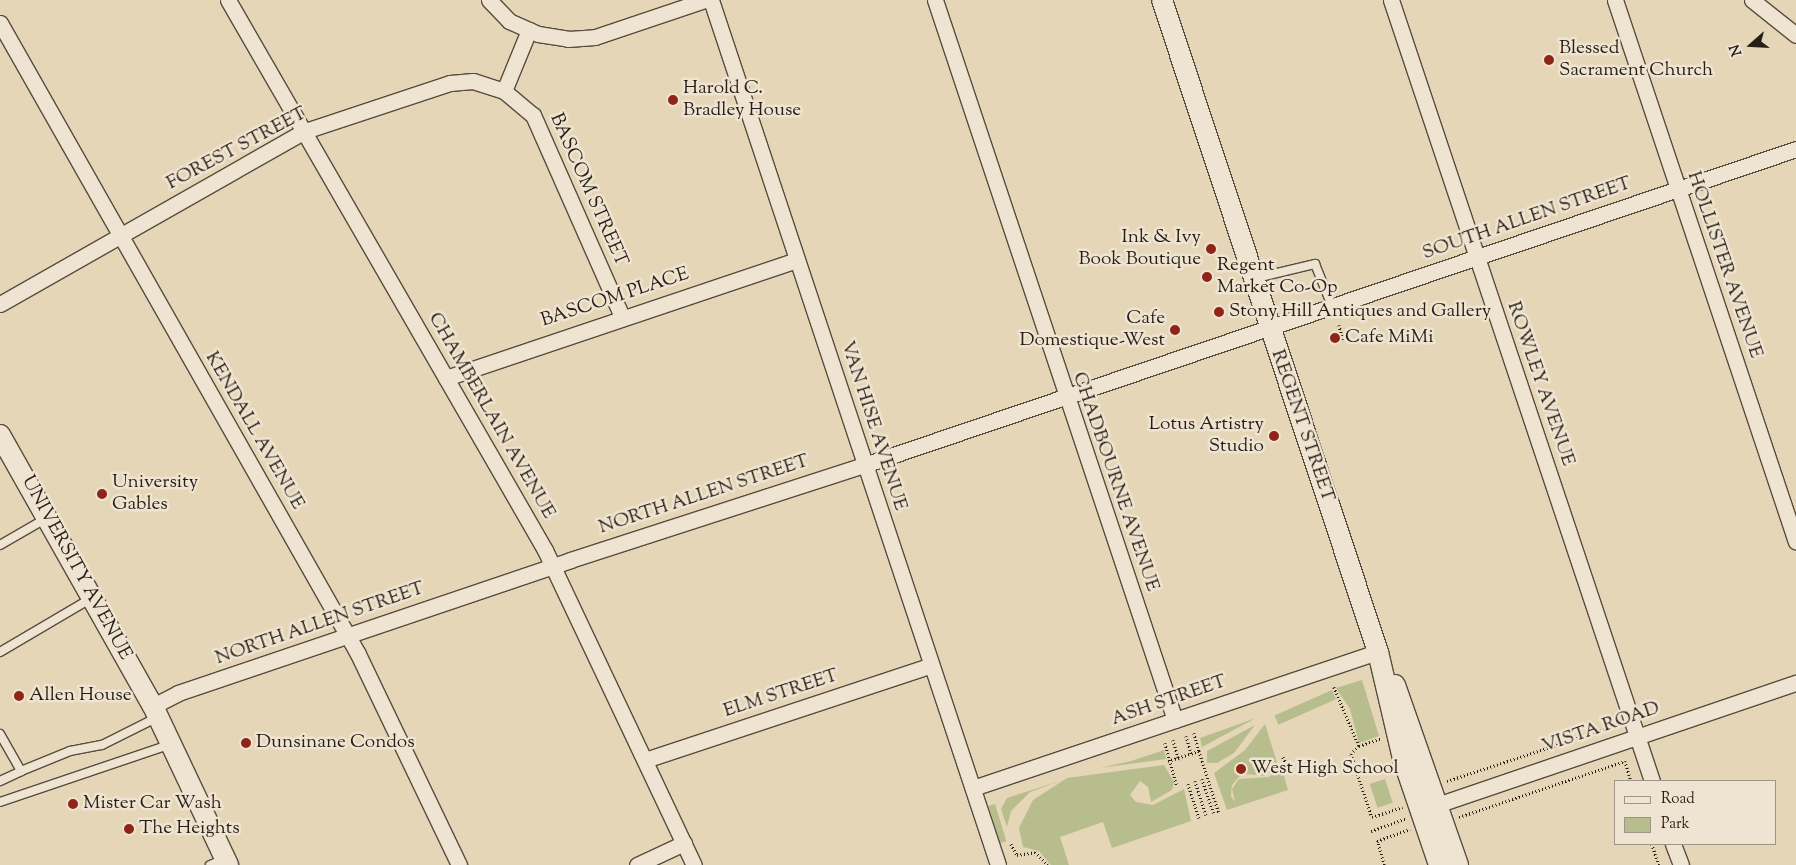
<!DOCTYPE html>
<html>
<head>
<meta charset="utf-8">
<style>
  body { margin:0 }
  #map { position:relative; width:1796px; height:865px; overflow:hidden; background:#e6d6b8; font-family:"Sorts Mill Goudy",serif }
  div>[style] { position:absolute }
  .green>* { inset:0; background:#b8bd8d; transform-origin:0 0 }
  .path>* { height:2.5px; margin-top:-1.25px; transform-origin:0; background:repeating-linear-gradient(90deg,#271f16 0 1px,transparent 0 3.5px) }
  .roads { filter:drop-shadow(1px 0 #574d3e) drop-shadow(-1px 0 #574d3e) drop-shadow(0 1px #574d3e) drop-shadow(0 -1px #574d3e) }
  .lane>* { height:8px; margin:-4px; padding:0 4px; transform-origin:4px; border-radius:4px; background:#efe4d1 }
  .street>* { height:15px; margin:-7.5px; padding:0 7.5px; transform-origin:7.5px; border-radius:7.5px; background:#efe4d1 }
  .secondary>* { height:20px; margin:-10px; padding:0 10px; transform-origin:10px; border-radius:10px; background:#efe4d1 }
  .dots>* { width:14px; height:14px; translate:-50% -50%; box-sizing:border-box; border:2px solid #efe4d1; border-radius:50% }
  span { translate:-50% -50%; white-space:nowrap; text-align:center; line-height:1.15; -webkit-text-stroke:5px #efe4d1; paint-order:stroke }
  .poi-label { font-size:19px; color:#271f16 }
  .left { translate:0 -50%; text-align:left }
  .right { translate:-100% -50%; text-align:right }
  .street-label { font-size:19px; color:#271f16 }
  .legend { position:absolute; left:1614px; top:780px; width:162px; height:65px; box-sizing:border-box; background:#efe4d1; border:1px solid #9f9586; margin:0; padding:6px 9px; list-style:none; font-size:15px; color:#271f16 }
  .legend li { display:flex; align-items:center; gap:10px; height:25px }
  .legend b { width:25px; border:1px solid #9f9586 }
  .north { position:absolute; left:1726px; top:20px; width:50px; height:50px; -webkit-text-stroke:4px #efe4d1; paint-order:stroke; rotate:251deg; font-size:14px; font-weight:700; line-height:20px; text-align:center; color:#271f16 }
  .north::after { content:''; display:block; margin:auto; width:18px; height:22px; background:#271f16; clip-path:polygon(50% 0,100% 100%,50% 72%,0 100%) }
</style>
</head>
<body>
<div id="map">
  <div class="green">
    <div style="clip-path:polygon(1362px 680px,1379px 736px,1359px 743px,1350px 709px,1336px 688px)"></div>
    <div style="left:1332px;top:690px;width:10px;height:63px;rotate:66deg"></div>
    <div style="clip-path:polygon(1256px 718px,1202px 747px,1200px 738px)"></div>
    <div style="clip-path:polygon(1265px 724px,1278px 766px,1264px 776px,1247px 774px,1240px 776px,1232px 785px,1231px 796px,1235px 802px,1232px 789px,1239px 779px,1269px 777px,1281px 765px,1288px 790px,1227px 810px,1214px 773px,1245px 750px)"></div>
    <div style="clip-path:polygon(1255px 725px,1234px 753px,1217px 763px,1207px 763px,1207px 751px)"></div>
    <div style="clip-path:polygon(1164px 750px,1166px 759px,1100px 768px,1131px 761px)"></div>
    <div style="clip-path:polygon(1164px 765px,1174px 782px,1172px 790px,1151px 802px,1148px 787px,1140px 781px,1130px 795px,1136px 802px,1153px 805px,1184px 789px,1191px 821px,1112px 848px,1103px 822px,1060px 837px,1069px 865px,1051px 865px,1039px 851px,1023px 847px,1019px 828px,1033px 800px,1067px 778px)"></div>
    <div style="left:1385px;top:779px;width:25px;height:16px;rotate:72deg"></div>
    <div style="clip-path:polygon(1063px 780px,1030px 792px,1011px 811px,1007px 827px,1001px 809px,1007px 798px)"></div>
    <div style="left:995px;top:804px;width:39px;height:7px;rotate:73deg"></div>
  </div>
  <div class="path">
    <div style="left:1339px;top:325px;width:15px;rotate:74deg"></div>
    <div style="left:1334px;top:687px;width:64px;rotate:67deg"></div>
    <div style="left:1359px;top:746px;width:24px;rotate:-19deg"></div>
    <div style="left:1194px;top:733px;width:19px;rotate:74deg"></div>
    <div style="left:1186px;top:736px;width:21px;rotate:73deg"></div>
    <div style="left:1173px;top:740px;width:21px;rotate:73deg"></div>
    <div style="left:1165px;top:743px;width:45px;rotate:74.4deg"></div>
    <div style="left:1359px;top:746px;width:11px;rotate:135deg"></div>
    <div style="left:1351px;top:754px;width:66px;rotate:71.6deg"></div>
    <div style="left:1372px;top:817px;width:32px;rotate:-18deg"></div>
    <div style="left:1283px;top:757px;width:7px;rotate:63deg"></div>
    <div style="left:1168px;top:761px;width:33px;rotate:-18deg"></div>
    <div style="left:1199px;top:751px;width:65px;rotate:72.1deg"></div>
    <div style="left:1202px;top:779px;width:36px;rotate:71deg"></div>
    <div style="left:1195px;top:781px;width:36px;rotate:72deg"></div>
    <div style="left:1447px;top:781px;width:176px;rotate:-18.2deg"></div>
    <div style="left:1188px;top:784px;width:36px;rotate:72deg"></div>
    <div style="left:1459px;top:817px;width:175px;rotate:-18.6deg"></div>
    <div style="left:1625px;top:761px;width:21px;rotate:73deg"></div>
    <div style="left:1371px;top:831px;width:37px;rotate:-20deg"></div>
    <div style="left:1011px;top:844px;width:13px;rotate:61deg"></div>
    <div style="left:1017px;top:855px;width:18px;rotate:-9deg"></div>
    <div style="left:1035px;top:852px;width:18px;rotate:45deg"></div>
    <div style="left:1652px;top:844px;width:22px;rotate:72deg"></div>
    <div style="left:1384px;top:865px;width:25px;rotate:-106deg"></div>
    <div style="left:1377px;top:841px;width:35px;rotate:-20deg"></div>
  </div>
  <div class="roads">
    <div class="lane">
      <div style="left:1256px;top:278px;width:61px;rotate:-13.3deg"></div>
      <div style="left:1315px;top:264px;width:45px;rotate:68deg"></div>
      <div style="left:0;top:545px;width:52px;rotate:-30deg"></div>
      <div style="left:0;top:652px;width:104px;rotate:-30.5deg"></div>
      <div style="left:0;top:734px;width:43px;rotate:60.4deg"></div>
      <div style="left:21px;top:771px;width:53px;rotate:-22.2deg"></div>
      <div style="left:70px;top:751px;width:33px;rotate:-11deg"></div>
      <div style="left:102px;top:745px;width:60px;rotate:-26.6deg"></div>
      <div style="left:0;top:781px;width:23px;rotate:-25deg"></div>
      <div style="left:0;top:802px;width:181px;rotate:-18.7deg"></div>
      <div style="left:210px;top:865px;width:15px;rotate:-23deg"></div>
    </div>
    <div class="street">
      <div style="left:228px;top:0;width:635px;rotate:60.04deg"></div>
      <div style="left:545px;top:550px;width:348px;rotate:64.7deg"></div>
      <div style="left:489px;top:0;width:29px;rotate:46deg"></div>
      <div style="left:509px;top:21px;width:32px;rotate:24deg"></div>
      <div style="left:538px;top:34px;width:30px;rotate:9deg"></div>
      <div style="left:568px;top:39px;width:27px;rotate:-4deg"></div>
      <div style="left:595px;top:37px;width:116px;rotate:-18.6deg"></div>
      <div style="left:711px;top:0;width:911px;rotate:71.64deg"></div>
      <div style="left:935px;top:0;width:759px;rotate:71.57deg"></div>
      <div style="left:1391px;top:0;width:823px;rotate:71.52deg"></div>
      <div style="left:1615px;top:0;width:571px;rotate:71.53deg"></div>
      <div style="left:1752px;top:0;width:56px;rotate:38.5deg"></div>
      <div style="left:0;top:23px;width:725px;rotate:60.43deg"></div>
      <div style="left:358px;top:654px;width:234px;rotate:64.4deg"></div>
      <div style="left:504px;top:91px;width:66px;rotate:-67.7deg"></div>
      <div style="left:0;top:304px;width:351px;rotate:-29.6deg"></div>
      <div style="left:305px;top:131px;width:153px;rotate:-18.3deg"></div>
      <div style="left:450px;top:83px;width:23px;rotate:-5deg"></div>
      <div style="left:473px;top:81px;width:33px;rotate:18deg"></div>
      <div style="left:504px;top:91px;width:38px;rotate:40deg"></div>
      <div style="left:533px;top:115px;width:221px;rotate:66.2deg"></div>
      <div style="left:446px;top:378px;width:370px;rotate:-18.6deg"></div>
      <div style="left:153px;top:706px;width:28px;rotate:-27deg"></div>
      <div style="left:178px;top:693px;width:414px;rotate:-18.7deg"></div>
      <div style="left:570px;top:560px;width:309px;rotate:-17.9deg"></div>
      <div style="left:864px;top:465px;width:984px;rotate:-18.73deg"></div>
      <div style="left:645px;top:760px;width:300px;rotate:-18.3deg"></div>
      <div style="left:973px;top:788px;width:427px;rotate:-18.6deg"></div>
      <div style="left:1428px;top:808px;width:389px;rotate:-18.8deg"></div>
      <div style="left:1673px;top:844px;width:22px;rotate:69deg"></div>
      <div style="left:637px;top:865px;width:52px;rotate:-25.1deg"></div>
    </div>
    <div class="secondary">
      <div style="left:1162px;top:0;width:687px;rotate:71.67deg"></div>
      <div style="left:1378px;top:652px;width:110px;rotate:76.8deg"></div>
      <div style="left:1403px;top:759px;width:112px;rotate:71.2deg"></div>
      <div style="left:0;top:435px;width:311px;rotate:60.6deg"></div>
      <div style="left:153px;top:706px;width:176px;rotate:64.7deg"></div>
      <div style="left:1395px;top:685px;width:191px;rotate:70.7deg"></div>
    </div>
  </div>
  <div class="dots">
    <div style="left:1549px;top:60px;background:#8f2418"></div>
    <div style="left:673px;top:100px;background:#8f2418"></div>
    <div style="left:1211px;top:249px;background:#8f2418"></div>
    <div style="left:1207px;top:277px;background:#8f2418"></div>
    <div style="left:1219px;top:312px;background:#8f2418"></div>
    <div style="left:1175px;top:330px;background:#8f2418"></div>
    <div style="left:1335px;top:338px;background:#8f2418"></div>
    <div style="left:1274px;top:436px;background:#8f2418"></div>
    <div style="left:102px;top:494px;background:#8f2418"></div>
    <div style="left:19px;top:696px;background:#8f2418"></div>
    <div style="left:246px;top:743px;background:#8f2418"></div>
    <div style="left:1241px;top:769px;background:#8f2418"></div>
    <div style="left:73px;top:804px;background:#8f2418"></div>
    <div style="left:129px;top:829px;background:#8f2418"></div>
  </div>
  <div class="poi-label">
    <span class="left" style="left:1559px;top:60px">Blessed<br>Sacrament Church</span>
    <span class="left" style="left:683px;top:100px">Harold C.<br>Bradley House</span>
    <span class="right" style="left:1201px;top:249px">Ink &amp; Ivy<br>Book Boutique</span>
    <span class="left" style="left:1217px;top:277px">Regent<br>Market Co-Op</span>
    <span class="left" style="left:1229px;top:312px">Stony Hill Antiques and Gallery</span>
    <span class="right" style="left:1165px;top:330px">Cafe<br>Domestique-West</span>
    <span class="left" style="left:1345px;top:338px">Cafe MiMi</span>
    <span class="right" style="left:1264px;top:436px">Lotus Artistry<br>Studio</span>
    <span class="left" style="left:112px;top:494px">University<br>Gables</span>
    <span class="left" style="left:29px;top:696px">Allen House</span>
    <span class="left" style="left:256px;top:743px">Dunsinane Condos</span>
    <span class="left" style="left:1251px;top:769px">West High School</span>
    <span class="left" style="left:83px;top:804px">Mister Car Wash</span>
    <span class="left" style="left:139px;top:829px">The Heights</span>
  </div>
  <div class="street-label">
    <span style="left:237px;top:149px;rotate:-28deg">FOREST STREET</span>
    <span style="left:588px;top:190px;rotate:66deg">BASCOM STREET</span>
    <span style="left:1527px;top:219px;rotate:-19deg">SOUTH ALLEN STREET</span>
    <span style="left:1724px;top:265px;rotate:71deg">HOLLISTER AVENUE</span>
    <span style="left:615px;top:298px;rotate:-18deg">BASCOM PLACE</span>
    <span style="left:1540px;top:384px;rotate:71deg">ROWLEY AVENUE</span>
    <span style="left:491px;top:416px;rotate:60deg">CHAMBERLAIN AVENUE</span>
    <span style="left:873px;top:426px;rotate:72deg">VAN HISE AVENUE</span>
    <span style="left:1302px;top:426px;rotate:71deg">REGENT STREET</span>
    <span style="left:254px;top:431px;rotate:60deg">KENDALL AVENUE</span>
    <span style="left:1115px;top:482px;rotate:71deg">CHADBOURNE AVENUE</span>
    <span style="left:704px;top:495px;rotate:-18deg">NORTH ALLEN STREET</span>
    <span style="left:76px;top:568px;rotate:61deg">UNIVERSITY AVENUE</span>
    <span style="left:320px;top:624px;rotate:-19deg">NORTH ALLEN STREET</span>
    <span style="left:781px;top:694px;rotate:-18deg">ELM STREET</span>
    <span style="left:1169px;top:701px;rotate:-19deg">ASH STREET</span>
    <span style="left:1601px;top:728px;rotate:-19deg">VISTA ROAD</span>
  </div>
  <ul class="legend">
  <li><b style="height:6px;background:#efe4d1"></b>Road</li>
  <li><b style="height:14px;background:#b8bd8d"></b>Park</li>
  </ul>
  <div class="north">N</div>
</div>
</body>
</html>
